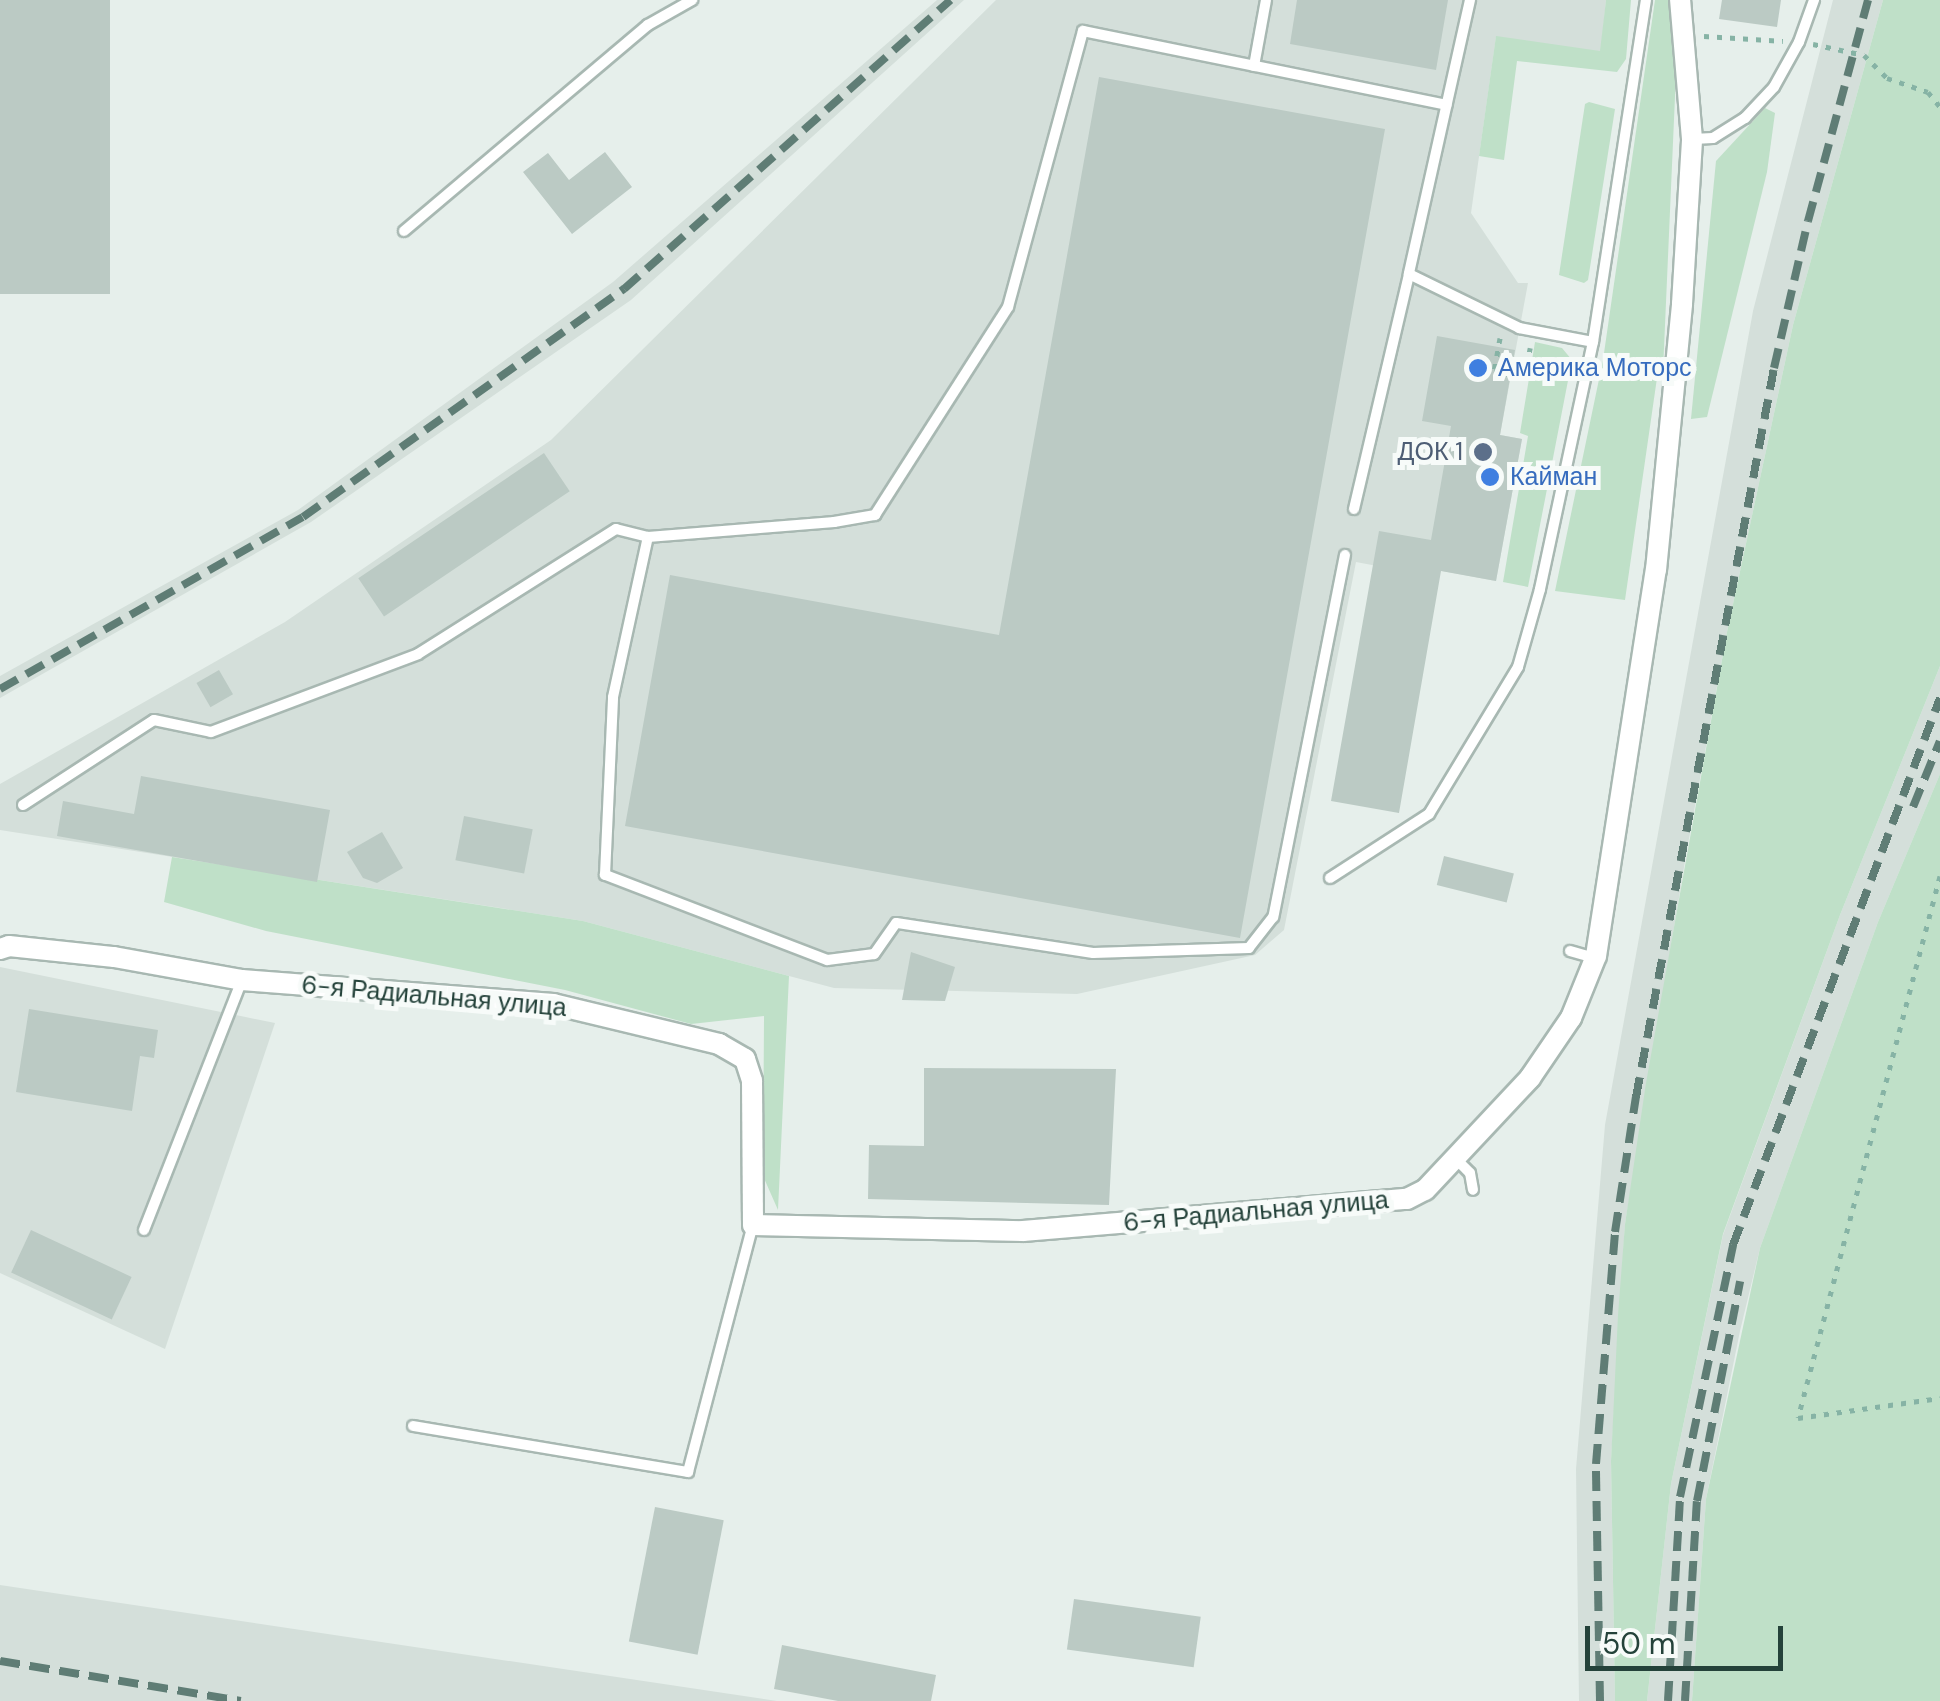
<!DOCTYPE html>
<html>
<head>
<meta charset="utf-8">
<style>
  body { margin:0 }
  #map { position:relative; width:1940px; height:1701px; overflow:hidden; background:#e6efeb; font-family:"DM Sans",sans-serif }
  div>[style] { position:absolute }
  .built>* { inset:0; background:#d4dfda }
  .green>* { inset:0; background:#bfe0c8 }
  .building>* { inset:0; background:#bbcac4; transform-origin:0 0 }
  .path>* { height:5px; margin-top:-2.5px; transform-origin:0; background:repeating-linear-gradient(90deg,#86b3a5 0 5px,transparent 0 13px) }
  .roads { filter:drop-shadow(2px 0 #a8b8b2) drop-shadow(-2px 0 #a8b8b2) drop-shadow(0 2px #a8b8b2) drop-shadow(0 -2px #a8b8b2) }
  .lane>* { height:10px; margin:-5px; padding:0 5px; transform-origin:5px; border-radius:5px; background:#fff }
  .street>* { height:20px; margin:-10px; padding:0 10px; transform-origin:10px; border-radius:10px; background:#fff }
  .rail>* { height:8px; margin-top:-4px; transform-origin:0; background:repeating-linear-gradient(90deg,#5f7d75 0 20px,transparent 0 30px) }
  .dots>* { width:28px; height:28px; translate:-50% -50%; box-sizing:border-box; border:5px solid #f7fbf9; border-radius:50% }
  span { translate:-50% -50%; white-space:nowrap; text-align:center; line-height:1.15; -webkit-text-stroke:10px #f7fbf9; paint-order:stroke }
  .shop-label { font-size:25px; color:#366cbe }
  .left { translate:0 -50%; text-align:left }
  .service-label { font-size:25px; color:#4e5e75 }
  .right { translate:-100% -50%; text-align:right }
  .street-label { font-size:25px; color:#24423a }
  .scale { position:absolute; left:1585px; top:1626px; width:198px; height:45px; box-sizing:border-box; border:5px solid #24423a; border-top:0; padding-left:12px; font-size:30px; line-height:35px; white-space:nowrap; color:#24423a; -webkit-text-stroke:8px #f7fbf9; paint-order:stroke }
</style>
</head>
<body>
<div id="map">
  <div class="built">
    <div style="clip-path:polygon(937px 0,964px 0,631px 300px,311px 522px,0 698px,0 676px,298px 510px,613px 282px)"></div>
    <div style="clip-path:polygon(996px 0,1606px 0,1601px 52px,1496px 37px,1471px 213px,1518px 283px,1528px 283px,1500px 435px,1522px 439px,1496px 581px,1426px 568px,1425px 575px,1356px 562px,1284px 930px,1255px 955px,1077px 994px,834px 988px,583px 921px,0 830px,0 784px,285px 622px,551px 440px)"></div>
    <div style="clip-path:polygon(1833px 0,1883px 0,1793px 325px,1727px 632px,1686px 855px,1625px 1224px,1611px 1461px,1615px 1701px,1579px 1701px,1576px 1469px,1605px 1125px,1753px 311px)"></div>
    <div style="clip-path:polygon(1940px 666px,1940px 774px,1878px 922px,1760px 1248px,1740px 1331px,1706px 1499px,1692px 1701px,1647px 1701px,1671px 1484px,1723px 1235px,1840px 915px)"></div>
    <div style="clip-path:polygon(0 967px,275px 1023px,165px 1349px,0 1273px)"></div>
    <div style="clip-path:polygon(0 1585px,777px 1701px,0 1701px)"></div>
  </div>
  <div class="green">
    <div style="clip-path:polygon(1606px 0,1631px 0,1626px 59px,1617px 72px,1517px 61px,1504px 160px,1479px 156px,1496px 36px,1600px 51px)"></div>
    <div style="clip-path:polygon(1655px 0,1669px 0,1677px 51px,1663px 371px,1658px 371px,1625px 600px,1555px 591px,1603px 360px)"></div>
    <div style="clip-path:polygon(1883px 0,1940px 0,1940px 666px,1840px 915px,1723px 1234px,1671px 1484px,1647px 1701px,1615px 1701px,1611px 1461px,1618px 1315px,1625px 1224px,1646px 1083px,1727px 632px,1793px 325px)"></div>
    <div style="clip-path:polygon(1589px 102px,1615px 109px,1588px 280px,1584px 283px,1559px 275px,1585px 104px)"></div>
    <div style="clip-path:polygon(1765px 108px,1775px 113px,1767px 172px,1707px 417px,1691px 419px,1716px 161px)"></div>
    <div style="clip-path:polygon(1535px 342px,1562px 348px,1572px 360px,1528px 587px,1503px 582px,1528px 436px,1520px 433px)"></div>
    <div style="clip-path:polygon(1940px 774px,1940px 1701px,1692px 1701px,1706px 1499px,1760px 1248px,1878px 922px)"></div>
    <div style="clip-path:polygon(172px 857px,583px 921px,789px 976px,778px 1210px,763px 1176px,764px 1016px,691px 1024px,565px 990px,266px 931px,164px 902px)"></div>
  </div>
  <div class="building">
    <div style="left:0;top:0;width:110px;height:294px"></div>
    <div style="clip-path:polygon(1297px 0,1448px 0,1436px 70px,1290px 44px)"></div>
    <div style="clip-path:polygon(1722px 0,1781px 0,1777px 27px,1719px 19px)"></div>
    <div style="clip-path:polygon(1099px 77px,1385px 129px,1240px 938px,625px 826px,670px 575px,999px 635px)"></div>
    <div style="clip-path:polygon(605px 152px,632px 187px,572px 234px,523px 172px,548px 153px,569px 180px)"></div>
    <div style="clip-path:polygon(1437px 336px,1515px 350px,1500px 435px,1522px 439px,1496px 581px,1441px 571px,1399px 813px,1331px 801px,1379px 531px,1431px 540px,1451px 426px,1422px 421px)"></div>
    <div style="left:544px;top:453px;width:46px;height:224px;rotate:56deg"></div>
    <div style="left:219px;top:670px;width:28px;height:26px;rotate:60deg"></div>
    <div style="clip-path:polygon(141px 776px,330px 810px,317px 882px,57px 836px,63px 801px,134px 814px)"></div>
    <div style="left:464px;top:816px;width:70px;height:45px;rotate:11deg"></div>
    <div style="clip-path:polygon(382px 832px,403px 868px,377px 883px,363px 878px,347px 852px)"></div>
    <div style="left:1444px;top:856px;width:72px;height:30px;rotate:14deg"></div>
    <div style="clip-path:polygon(911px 952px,955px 967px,945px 1001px,902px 1000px)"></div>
    <div style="clip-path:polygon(29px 1009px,158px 1030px,154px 1058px,140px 1056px,132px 1111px,16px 1092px)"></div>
    <div style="clip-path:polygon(924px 1068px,1116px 1069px,1109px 1205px,868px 1199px,869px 1145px,924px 1146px)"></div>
    <div style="left:31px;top:1230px;width:111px;height:47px;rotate:25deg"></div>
    <div style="left:655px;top:1507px;width:70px;height:137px;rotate:11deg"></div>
    <div style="left:1074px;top:1599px;width:128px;height:51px;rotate:8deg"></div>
    <div style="clip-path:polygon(782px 1645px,936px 1675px,931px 1701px,838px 1701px,774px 1689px)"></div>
  </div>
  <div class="path">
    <div style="left:1704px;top:36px;width:79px;rotate:3.6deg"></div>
    <div style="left:1813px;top:44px;width:52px;rotate:12.2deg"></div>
    <div style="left:1864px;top:55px;width:33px;rotate:45deg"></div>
    <div style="left:1887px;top:78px;width:43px;rotate:18.9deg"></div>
    <div style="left:1928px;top:92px;width:19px;rotate:51deg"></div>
    <div style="left:1500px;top:338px;width:34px;rotate:100deg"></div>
    <div style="left:1494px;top:371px;width:31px;rotate:11deg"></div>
    <div style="left:1524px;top:377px;width:30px;rotate:-78deg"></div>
    <div style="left:1940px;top:876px;width:560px;rotate:104.68deg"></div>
    <div style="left:1798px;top:1418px;width:143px;rotate:-8deg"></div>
  </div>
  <div class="roads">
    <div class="lane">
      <div style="left:1470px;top:0;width:281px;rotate:102.6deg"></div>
      <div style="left:1409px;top:274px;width:123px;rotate:26.1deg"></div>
      <div style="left:1519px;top:328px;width:75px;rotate:10.7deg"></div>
      <div style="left:1254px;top:66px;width:67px;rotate:-79.7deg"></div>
      <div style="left:1693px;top:139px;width:20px;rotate:-3deg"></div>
      <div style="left:1713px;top:138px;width:38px;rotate:-32deg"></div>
      <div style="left:1745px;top:118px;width:42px;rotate:-46.9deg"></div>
      <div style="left:1774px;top:87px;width:51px;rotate:-60.9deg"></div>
      <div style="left:1799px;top:42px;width:45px;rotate:-70.3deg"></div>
      <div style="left:404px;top:231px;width:319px;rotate:-40.2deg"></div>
      <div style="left:648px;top:25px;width:51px;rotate:-29.6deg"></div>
      <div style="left:1354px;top:509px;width:241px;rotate:-76.8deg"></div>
      <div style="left:1345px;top:555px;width:369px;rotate:101.2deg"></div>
      <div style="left:1273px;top:917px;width:39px;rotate:128deg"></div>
      <div style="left:1249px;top:948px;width:156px;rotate:178.2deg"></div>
      <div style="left:1093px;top:953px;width:199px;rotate:-171.3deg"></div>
      <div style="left:896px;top:923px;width:38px;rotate:125deg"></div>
      <div style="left:874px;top:954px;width:47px;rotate:172.7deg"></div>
      <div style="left:827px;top:960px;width:238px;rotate:-159deg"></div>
      <div style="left:605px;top:875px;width:178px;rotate:-87.4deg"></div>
      <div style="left:613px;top:697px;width:164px;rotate:-77.7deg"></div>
      <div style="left:648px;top:537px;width:187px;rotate:-4.6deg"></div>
      <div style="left:834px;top:522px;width:42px;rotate:-9.7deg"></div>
      <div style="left:875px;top:515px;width:247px;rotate:-57.4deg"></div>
      <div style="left:1008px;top:307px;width:286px;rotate:-74.8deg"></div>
      <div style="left:1083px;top:31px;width:371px;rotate:11.5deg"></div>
      <div style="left:23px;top:805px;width:156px;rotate:-33deg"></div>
      <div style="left:154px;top:720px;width:58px;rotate:11.9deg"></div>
      <div style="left:211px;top:732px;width:221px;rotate:-20.6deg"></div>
      <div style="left:418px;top:654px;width:234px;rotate:-32.3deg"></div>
      <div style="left:616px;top:529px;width:33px;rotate:14deg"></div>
      <div style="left:1330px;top:878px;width:118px;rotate:-32.9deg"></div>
      <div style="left:1429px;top:814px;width:172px;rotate:-58.8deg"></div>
      <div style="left:1518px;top:667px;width:81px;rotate:-74.2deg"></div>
      <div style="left:1540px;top:589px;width:253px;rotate:-77.9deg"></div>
      <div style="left:1593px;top:342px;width:346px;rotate:-81.2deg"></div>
      <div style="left:1570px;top:951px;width:26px;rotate:16deg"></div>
      <div style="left:1455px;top:1158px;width:21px;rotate:45deg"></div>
      <div style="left:1470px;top:1173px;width:17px;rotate:80deg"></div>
      <div style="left:144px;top:1230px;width:269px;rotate:-68.6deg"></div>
      <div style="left:413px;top:1426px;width:279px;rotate:9.5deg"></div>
      <div style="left:688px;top:1472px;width:255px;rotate:-75.3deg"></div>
    </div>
    <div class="street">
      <div style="left:0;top:949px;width:9px;rotate:-18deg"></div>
      <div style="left:9px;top:946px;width:106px;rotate:6deg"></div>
      <div style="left:114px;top:957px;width:130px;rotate:10.2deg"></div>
      <div style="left:242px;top:980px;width:312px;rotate:4.4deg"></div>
      <div style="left:553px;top:1004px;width:171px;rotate:13.5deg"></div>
      <div style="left:719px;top:1044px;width:30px;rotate:30deg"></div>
      <div style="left:745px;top:1059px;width:23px;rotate:72deg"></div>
      <div style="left:752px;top:1081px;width:144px;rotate:89.6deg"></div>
      <div style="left:753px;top:1225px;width:270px;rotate:1.3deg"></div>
      <div style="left:1023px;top:1231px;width:385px;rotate:-4.8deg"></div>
      <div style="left:1407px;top:1199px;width:20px;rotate:-27deg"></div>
      <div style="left:1425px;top:1190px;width:154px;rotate:-46.8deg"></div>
      <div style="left:1530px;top:1078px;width:73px;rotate:-55.7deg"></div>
      <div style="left:1571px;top:1018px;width:67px;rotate:-68deg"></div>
      <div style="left:1596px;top:956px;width:391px;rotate:-81.2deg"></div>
      <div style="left:1656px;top:570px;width:267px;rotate:-84.4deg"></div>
      <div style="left:1682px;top:304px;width:165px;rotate:-86.5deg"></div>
      <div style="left:1692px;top:139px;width:140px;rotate:-94.9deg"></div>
    </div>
  </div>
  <div class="rail">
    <div style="left:0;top:689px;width:348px;rotate:-29.6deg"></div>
    <div style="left:303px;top:517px;width:394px;rotate:-35.4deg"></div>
    <div style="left:624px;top:289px;width:436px;rotate:-41.5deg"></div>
    <div style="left:1913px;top:807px;width:71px;rotate:-67.8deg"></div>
    <div style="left:0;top:1661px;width:244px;rotate:9.4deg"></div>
    <div style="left:1600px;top:1701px;width:237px;rotate:-91deg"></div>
    <div style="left:1596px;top:1464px;width:233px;rotate:-85.3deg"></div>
    <div style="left:1615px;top:1232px;width:137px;rotate:-81.2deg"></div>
    <div style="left:1636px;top:1097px;width:742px;rotate:-79.28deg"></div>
    <div style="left:1774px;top:368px;width:151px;rotate:-77deg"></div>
    <div style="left:1808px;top:221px;width:229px;rotate:-74.8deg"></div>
    <div style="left:1668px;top:1701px;width:204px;rotate:-86.6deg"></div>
    <div style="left:1680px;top:1497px;width:258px;rotate:-78.1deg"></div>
    <div style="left:1733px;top:1245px;width:585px;rotate:-69.27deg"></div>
    <div style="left:1685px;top:1701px;width:200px;rotate:-86.6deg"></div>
    <div style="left:1697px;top:1501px;width:224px;rotate:-78.9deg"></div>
  </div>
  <div class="dots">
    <div style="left:1478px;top:368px;background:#3f7fe0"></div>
    <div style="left:1483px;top:452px;background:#5c6f8a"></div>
    <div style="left:1490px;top:477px;background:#3f7fe0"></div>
  </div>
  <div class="shop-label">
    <span class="left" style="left:1498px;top:368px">Америка Моторс</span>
    <span class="left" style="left:1510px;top:477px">Кайман</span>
  </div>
  <div class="service-label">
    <span class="right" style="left:1463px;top:452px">ДОК 1</span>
  </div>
  <div class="street-label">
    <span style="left:434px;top:997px;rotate:5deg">6-я Радиальная улица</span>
    <span style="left:1256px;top:1212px;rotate:-5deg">6-я Радиальная улица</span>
  </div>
  <div class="scale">50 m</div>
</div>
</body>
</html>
